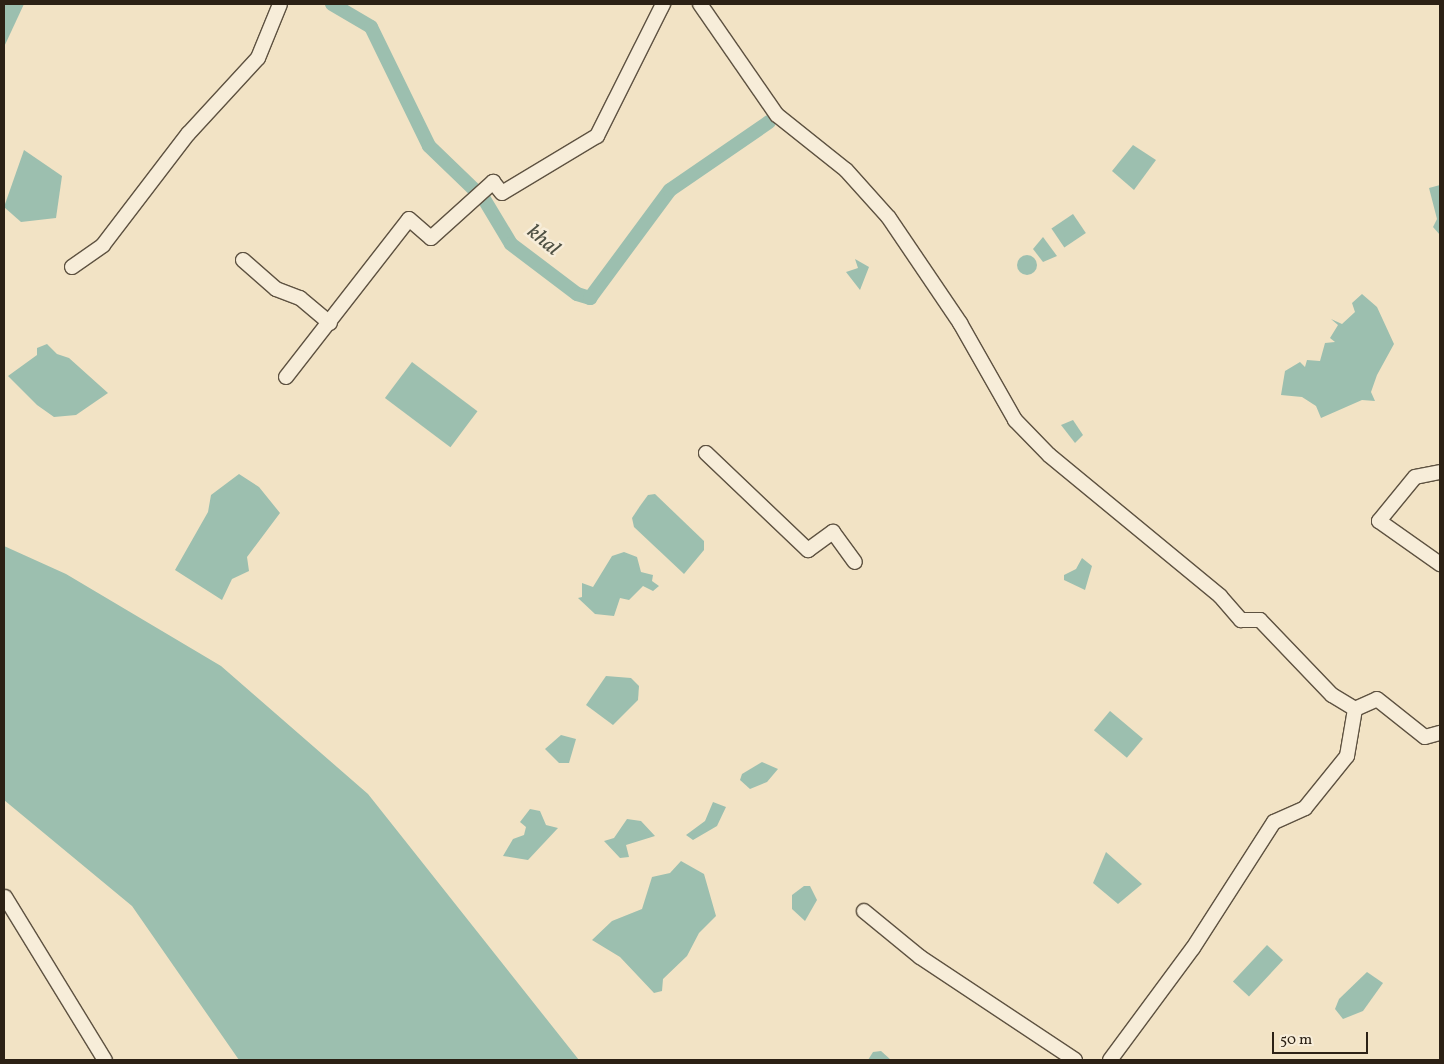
<!DOCTYPE html>
<html>
<head>
<meta charset="utf-8">
<style>
  body { margin:0 }
  #map { position:relative; width:1444px; height:1064px; overflow:hidden; background:#f2e3c5; font-family:Vollkorn,serif }
  div>[style] { position:absolute }
  .water>* { inset:0; background:#9cbfaf; transform-origin:0 0 }
  .round { border-radius:50% }
  .canal>* { height:14px; margin:-7px; padding:0 7px; transform-origin:7px; border-radius:7px; background:#9cbfaf }
  .roads { filter:drop-shadow(1px 0 #5e5241) drop-shadow(-1px 0 #5e5241) drop-shadow(0 1px #5e5241) drop-shadow(0 -1px #5e5241) }
  .street>* { height:14px; margin:-7px; padding:0 7px; transform-origin:7px; border-radius:7px; background:#f7edd9 }
  span { translate:-50% -50%; white-space:nowrap; text-align:center; line-height:1.15; -webkit-text-stroke:5px #f7edd9; paint-order:stroke }
  .water-label { font-size:21px; color:#4e5043; font-style:italic }
  .frame { position:absolute; inset:0; border:5px solid #2c2115; pointer-events:none }
  .scale { position:absolute; left:1272px; top:1032px; width:96px; height:22px; box-sizing:border-box; border:2px solid #2c2115; border-top:0; padding-left:6px; font-size:15px; line-height:18px; white-space:nowrap; color:#2c2115; -webkit-text-stroke:4px #f7edd9; paint-order:stroke }
</style>
</head>
<body>
<div id="map">
  <div class="water">
    <div style="clip-path:polygon(4px 4px,24px 4px,4px 47px)"></div>
    <div style="clip-path:polygon(1133px 145px,1156px 160px,1134px 190px,1112px 171px)"></div>
    <div style="clip-path:polygon(24px 150px,62px 176px,56px 218px,21px 222px,4px 207px)"></div>
    <div style="clip-path:polygon(1440px 185px,1440px 235px,1433px 227px,1437px 219px,1429px 188px)"></div>
    <div style="left:1073px;top:214px;width:23px;height:26px;rotate:56deg"></div>
    <div style="clip-path:polygon(1043px 237px,1057px 256px,1043px 262px,1033px 249px)"></div>
    <div class="round" style="left:1017px;top:255px;width:20px;height:20px"></div>
    <div style="clip-path:polygon(855px 259px,869px 267px,860px 290px,846px 272px,858px 268px)"></div>
    <div style="clip-path:polygon(1362px 294px,1377px 307px,1394px 344px,1377px 375px,1371px 392px,1375px 401px,1362px 400px,1321px 418px,1316px 406px,1302px 397px,1281px 395px,1285px 371px,1300px 362px,1305px 367px,1307px 360px,1320px 361px,1325px 343px,1335px 342px,1330px 338px,1338px 325px,1331px 319px,1342px 324px,1355px 312px,1352px 303px)"></div>
    <div style="clip-path:polygon(47px 344px,57px 354px,69px 358px,108px 393px,76px 415px,54px 417px,37px 405px,8px 376px,37px 355px,37px 348px)"></div>
    <div style="left:412px;top:362px;width:82px;height:45px;rotate:37deg"></div>
    <div style="clip-path:polygon(1073px 420px,1083px 435px,1075px 443px,1061px 425px)"></div>
    <div style="clip-path:polygon(239px 474px,259px 487px,280px 513px,247px 557px,249px 571px,232px 579px,222px 600px,175px 570px,208px 512px,211px 495px)"></div>
    <div style="clip-path:polygon(655px 494px,704px 541px,704px 550px,684px 574px,634px 527px,632px 518px,640px 506px,648px 495px)"></div>
    <div style="clip-path:polygon(4px 546px,66px 574px,221px 666px,368px 794px,579px 1060px,239px 1060px,132px 906px,4px 800px)"></div>
    <div style="clip-path:polygon(624px 552px,637px 557px,641px 572px,653px 575px,652px 581px,659px 586px,653px 591px,643px 586px,629px 600px,620px 598px,614px 616px,595px 614px,578px 598px,582px 597px,582px 583px,593px 587px,612px 556px)"></div>
    <div style="clip-path:polygon(1082px 558px,1092px 566px,1085px 590px,1064px 580px,1064px 575px,1076px 569px)"></div>
    <div style="clip-path:polygon(606px 676px,631px 678px,639px 686px,638px 700px,613px 725px,586px 705px)"></div>
    <div style="left:1110px;top:711px;width:43px;height:25px;rotate:40deg"></div>
    <div style="clip-path:polygon(561px 735px,576px 739px,569px 763px,559px 763px,545px 749px)"></div>
    <div style="clip-path:polygon(762px 762px,778px 769px,767px 782px,750px 789px,740px 780px,742px 774px)"></div>
    <div style="clip-path:polygon(713px 802px,726px 807px,717px 826px,693px 840px,686px 835px,705px 821px)"></div>
    <div style="clip-path:polygon(530px 809px,540px 811px,546px 825px,558px 828px,528px 860px,503px 856px,513px 839px,524px 835px,526px 827px,520px 822px)"></div>
    <div style="clip-path:polygon(627px 819px,641px 821px,655px 836px,626px 845px,629px 857px,620px 858px,604px 841px,614px 838px)"></div>
    <div style="clip-path:polygon(1106px 852px,1142px 884px,1118px 904px,1093px 883px)"></div>
    <div style="clip-path:polygon(681px 861px,704px 874px,716px 916px,699px 933px,687px 956px,663px 979px,662px 991px,654px 993px,620px 957px,592px 940px,612px 921px,642px 909px,652px 877px,670px 873px)"></div>
    <div style="clip-path:polygon(804px 886px,810px 886px,817px 900px,805px 921px,792px 909px,792px 895px)"></div>
    <div style="left:1267px;top:945px;width:22px;height:50px;rotate:43deg"></div>
    <div style="clip-path:polygon(1367px 972px,1383px 983px,1363px 1011px,1343px 1019px,1335px 1009px,1339px 999px)"></div>
    <div style="clip-path:polygon(881px 1051px,891px 1060px,868px 1060px,873px 1052px)"></div>
  </div>
  <div class="canal">
    <div style="left:332px;top:4px;width:45px;rotate:30.5deg"></div>
    <div style="left:371px;top:27px;width:132px;rotate:64deg"></div>
    <div style="left:429px;top:146px;width:76px;rotate:43.9deg"></div>
    <div style="left:484px;top:199px;width:52px;rotate:59deg"></div>
    <div style="left:511px;top:244px;width:83px;rotate:37.1deg"></div>
    <div style="left:577px;top:294px;width:14px;rotate:17deg"></div>
    <div style="left:590px;top:298px;width:134px;rotate:-53.5deg"></div>
    <div style="left:670px;top:190px;width:120px;rotate:-34.5deg"></div>
  </div>
  <div class="roads">
    <div class="street">
      <div style="left:700px;top:4px;width:135px;rotate:55.3deg"></div>
      <div style="left:777px;top:115px;width:88px;rotate:38.6deg"></div>
      <div style="left:846px;top:170px;width:64px;rotate:48.1deg"></div>
      <div style="left:889px;top:218px;width:127px;rotate:55.9deg"></div>
      <div style="left:960px;top:323px;width:112px;rotate:60.4deg"></div>
      <div style="left:1015px;top:420px;width:49px;rotate:45.8deg"></div>
      <div style="left:1049px;top:455px;width:222px;rotate:39.5deg"></div>
      <div style="left:1220px;top:596px;width:32px;rotate:49deg"></div>
      <div style="left:1241px;top:620px;width:19px"></div>
      <div style="left:1260px;top:620px;width:104px;rotate:46.2deg"></div>
      <div style="left:1332px;top:695px;width:27px;rotate:31deg"></div>
      <div style="left:1355px;top:709px;width:24px;rotate:-24deg"></div>
      <div style="left:1377px;top:699px;width:61px;rotate:38.4deg"></div>
      <div style="left:1425px;top:737px;width:16px;rotate:-15deg"></div>
      <div style="left:243px;top:260px;width:44px;rotate:41.3deg"></div>
      <div style="left:276px;top:289px;width:26px;rotate:21deg"></div>
      <div style="left:300px;top:298px;width:39px;rotate:40deg"></div>
      <div style="left:72px;top:267px;width:38px;rotate:-35deg"></div>
      <div style="left:103px;top:245px;width:140px;rotate:-52.6deg"></div>
      <div style="left:188px;top:134px;width:103px;rotate:-47.4deg"></div>
      <div style="left:258px;top:58px;width:58px;rotate:-67.8deg"></div>
      <div style="left:286px;top:377px;width:200px;rotate:-52.1deg"></div>
      <div style="left:409px;top:219px;width:29px;rotate:41deg"></div>
      <div style="left:431px;top:238px;width:84px;rotate:-42.1deg"></div>
      <div style="left:493px;top:182px;width:14px;rotate:51deg"></div>
      <div style="left:502px;top:193px;width:111px;rotate:-31deg"></div>
      <div style="left:597px;top:136px;width:148px;rotate:-63.4deg"></div>
      <div style="left:706px;top:453px;width:141px;rotate:43.6deg"></div>
      <div style="left:808px;top:550px;width:31px;rotate:-36deg"></div>
      <div style="left:833px;top:532px;width:37px;rotate:54deg"></div>
      <div style="left:1440px;top:472px;width:25px;rotate:169deg"></div>
      <div style="left:1415px;top:477px;width:57px;rotate:129.3deg"></div>
      <div style="left:1379px;top:521px;width:75px;rotate:35.2deg"></div>
      <div style="left:5px;top:897px;width:191px;rotate:58.5deg"></div>
      <div style="left:864px;top:911px;width:72px;rotate:39.4deg"></div>
      <div style="left:920px;top:957px;width:186px;rotate:33.6deg"></div>
      <div style="left:1110px;top:1060px;width:139px;rotate:-53.5deg"></div>
      <div style="left:1193px;top:948px;width:150px;rotate:-57.3deg"></div>
      <div style="left:1274px;top:822px;width:34px;rotate:-24deg"></div>
      <div style="left:1305px;top:808px;width:67px;rotate:-51.1deg"></div>
      <div style="left:1347px;top:756px;width:48px;rotate:-80.3deg"></div>
    </div>
  </div>
  <div class="water-label">
    <span style="left:543px;top:241px;rotate:40deg">khal</span>
  </div>
  <div class="frame"></div>
  <div class="scale">50 m</div>
</div>
</body>
</html>
